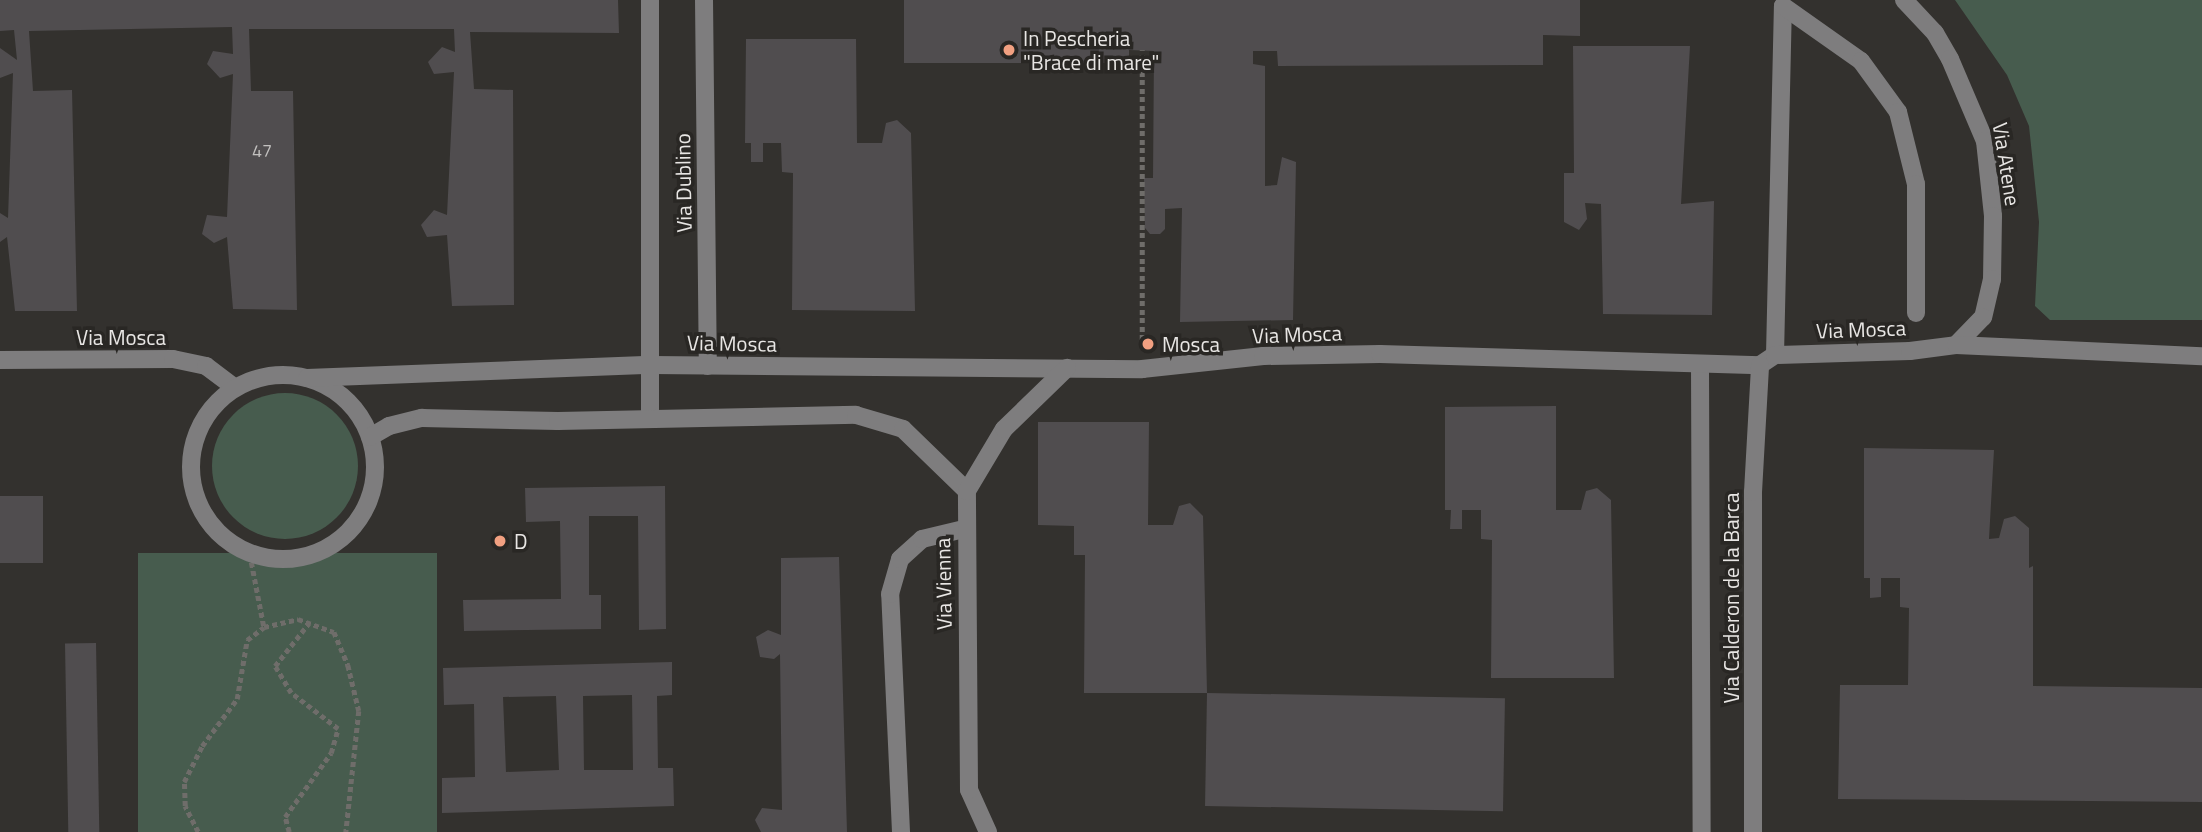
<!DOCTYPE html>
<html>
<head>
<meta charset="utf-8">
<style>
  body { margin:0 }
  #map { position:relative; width:2202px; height:832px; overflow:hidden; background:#33312e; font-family:"Titillium Web",sans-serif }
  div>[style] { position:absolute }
  .green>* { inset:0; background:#475c4e; transform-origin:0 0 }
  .round { border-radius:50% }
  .building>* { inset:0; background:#504d4f; transform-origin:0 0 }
  .path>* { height:4.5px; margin-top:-2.25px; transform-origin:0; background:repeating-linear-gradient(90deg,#6f6d6a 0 5px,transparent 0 8.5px) }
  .minor>* { height:18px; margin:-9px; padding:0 9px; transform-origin:9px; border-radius:9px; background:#7e7d7e }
  .minor>.ring { margin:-9px; padding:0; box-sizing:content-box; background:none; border:18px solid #7e7d7e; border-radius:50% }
  .dots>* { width:19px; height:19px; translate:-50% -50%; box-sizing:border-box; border:4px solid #292724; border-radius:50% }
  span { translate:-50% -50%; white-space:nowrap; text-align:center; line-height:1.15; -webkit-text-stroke:7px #292724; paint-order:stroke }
  .number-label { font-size:18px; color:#c2c0bf }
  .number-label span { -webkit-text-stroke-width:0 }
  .poi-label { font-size:21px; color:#e8e6e4 }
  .left { translate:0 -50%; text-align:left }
  .street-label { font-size:21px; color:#e8e6e4 }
</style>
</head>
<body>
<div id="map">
  <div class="green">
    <div style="clip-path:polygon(1955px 0,2202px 0,2202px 320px,2050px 320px,2035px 306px,2039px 222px,2029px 126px,2007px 75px)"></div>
    <div class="round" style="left:212px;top:393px;width:146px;height:146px"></div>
    <div style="left:437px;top:553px;width:279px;height:299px;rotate:90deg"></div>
  </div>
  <div class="building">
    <div style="clip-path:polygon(0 0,618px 0,619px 33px,470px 32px,474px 89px,513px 90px,514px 305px,452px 306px,447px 235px,427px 237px,421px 225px,434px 210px,447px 215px,454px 72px,434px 74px,428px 62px,442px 47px,455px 52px,454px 29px,249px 29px,251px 91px,293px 91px,297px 310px,233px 309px,227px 237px,214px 243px,202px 234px,207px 215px,227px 217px,233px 74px,220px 78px,207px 64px,213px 51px,233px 54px,232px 27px,29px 31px,33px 91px,72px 90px,77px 311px,15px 311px,7px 237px,0 242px,0 213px,8px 218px,13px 73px,0 78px,0 48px,17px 60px,14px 30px,0 31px)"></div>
    <div style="clip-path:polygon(904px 0,1580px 0,1580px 36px,1543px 35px,1543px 65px,1278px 66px,1277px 51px,1253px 51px,1253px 64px,1265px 66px,1265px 186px,1277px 185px,1282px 157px,1296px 162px,1293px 320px,1180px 322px,1182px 208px,1165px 209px,1165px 229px,1160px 234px,1150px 234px,1145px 228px,1144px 178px,1153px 178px,1154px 51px,1129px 50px,1129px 63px,904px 63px)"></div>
    <div style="clip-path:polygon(746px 39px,856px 39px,857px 143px,882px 143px,886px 123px,897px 120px,911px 133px,915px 311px,792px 310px,793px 173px,782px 172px,781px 143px,763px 143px,763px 162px,751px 162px,751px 143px,745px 143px)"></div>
    <div style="clip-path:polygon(1573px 46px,1690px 46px,1681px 204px,1714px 201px,1712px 315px,1603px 314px,1601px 204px,1585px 203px,1587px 219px,1579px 230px,1564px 222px,1564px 173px,1574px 173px)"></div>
    <div style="clip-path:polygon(1556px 406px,1556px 510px,1581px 510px,1586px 491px,1597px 488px,1611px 500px,1614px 678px,1491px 678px,1492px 540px,1481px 539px,1481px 510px,1462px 510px,1462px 529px,1450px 529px,1451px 510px,1445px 510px,1445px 407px)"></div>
    <div style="clip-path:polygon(1038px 422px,1149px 422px,1148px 525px,1173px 525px,1179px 506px,1190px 503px,1203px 516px,1207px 693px,1084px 693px,1085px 555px,1074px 555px,1074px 526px,1038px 525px)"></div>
    <div style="clip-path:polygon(1864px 448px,1994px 450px,1989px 539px,1999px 538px,2004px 519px,2015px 516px,2029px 528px,2029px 568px,2033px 566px,2033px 686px,2202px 688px,2202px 802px,1838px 799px,1840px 685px,1908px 685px,1909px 608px,1900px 607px,1900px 578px,1881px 578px,1881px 597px,1870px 598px,1870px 578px,1864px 578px)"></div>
    <div style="clip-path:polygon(665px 486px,666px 629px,639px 630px,638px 516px,589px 516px,589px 595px,601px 595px,601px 629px,464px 631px,463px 600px,561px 599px,560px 521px,526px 522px,525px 488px)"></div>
    <div style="left:0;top:496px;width:43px;height:67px"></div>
    <div style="clip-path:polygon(839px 557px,847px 832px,761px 832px,755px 820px,762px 808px,782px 810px,780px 654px,774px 659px,760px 657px,756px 637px,768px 630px,781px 635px,781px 558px)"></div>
    <div style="left:96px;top:643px;width:189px;height:31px;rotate:89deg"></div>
    <div style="clip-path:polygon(evenodd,672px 662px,672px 695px,657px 696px,658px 768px,673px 768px,674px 806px,442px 813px,442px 778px,475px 777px,474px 704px,444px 705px,443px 668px,672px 662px,632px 695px,633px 770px,584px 770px,583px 696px,632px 695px,672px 662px,556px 696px,559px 770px,506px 772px,503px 697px,556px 696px)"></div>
    <div style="left:1207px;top:693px;width:298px;height:113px;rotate:1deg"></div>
  </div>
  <div class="path">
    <div style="left:1142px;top:340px;width:290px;rotate:-90deg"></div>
    <div style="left:250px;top:554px;width:74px;rotate:79.1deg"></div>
    <div style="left:198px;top:832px;width:29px;rotate:-117deg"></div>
    <div style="left:185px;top:806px;width:24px;rotate:-92deg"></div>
    <div style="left:184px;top:782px;width:40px;rotate:-63.4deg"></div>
    <div style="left:202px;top:746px;width:59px;rotate:-53.3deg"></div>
    <div style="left:237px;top:699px;width:60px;rotate:-80.4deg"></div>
    <div style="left:247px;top:640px;width:21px;rotate:-37deg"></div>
    <div style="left:264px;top:627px;width:35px;rotate:-13deg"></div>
    <div style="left:298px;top:619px;width:38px;rotate:20deg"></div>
    <div style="left:334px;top:632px;width:36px;rotate:67deg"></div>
    <div style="left:348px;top:665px;width:47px;rotate:76.6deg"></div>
    <div style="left:359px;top:711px;width:122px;rotate:96.1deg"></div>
    <div style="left:289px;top:832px;width:16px;rotate:-105deg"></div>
    <div style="left:285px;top:817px;width:79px;rotate:-54.3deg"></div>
    <div style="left:331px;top:753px;width:25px;rotate:-74deg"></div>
    <div style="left:338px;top:729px;width:59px;rotate:-142.5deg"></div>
    <div style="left:291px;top:693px;width:31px;rotate:-121deg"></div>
    <div style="left:275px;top:666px;width:55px;rotate:-51.7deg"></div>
  </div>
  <div class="minor">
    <div style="left:704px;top:0;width:366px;rotate:89.4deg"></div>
    <div style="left:1904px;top:0;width:45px;rotate:46.8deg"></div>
    <div style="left:1935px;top:33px;width:30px;rotate:60deg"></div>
    <div style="left:1950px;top:59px;width:89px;rotate:66.9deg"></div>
    <div style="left:1985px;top:141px;width:75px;rotate:83.9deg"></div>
    <div style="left:1993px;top:216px;width:63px;rotate:90.9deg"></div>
    <div style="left:1992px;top:279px;width:39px;rotate:103deg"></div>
    <div style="left:1983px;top:317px;width:39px;rotate:134deg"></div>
    <div style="left:1775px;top:355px;width:349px;rotate:-88.7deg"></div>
    <div style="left:1783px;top:6px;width:95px;rotate:35.2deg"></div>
    <div style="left:1861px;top:61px;width:63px;rotate:54deg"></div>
    <div style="left:1898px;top:112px;width:74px;rotate:76deg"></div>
    <div style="left:1916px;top:184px;width:129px;rotate:90deg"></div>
    <div style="left:0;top:360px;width:173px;rotate:-0.3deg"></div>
    <div style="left:173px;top:359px;width:34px;rotate:12deg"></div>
    <div style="left:206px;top:366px;width:36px;rotate:37deg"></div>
    <div style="left:1700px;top:365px;width:467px;rotate:89.8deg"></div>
    <div class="ring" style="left:191px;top:375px;width:166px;height:166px"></div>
    <div style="left:307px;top:378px;width:344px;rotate:-2.2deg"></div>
    <div style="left:651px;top:365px;width:491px;rotate:0.5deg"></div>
    <div style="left:1142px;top:369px;width:122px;rotate:-6.1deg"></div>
    <div style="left:1263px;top:356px;width:117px;rotate:-1deg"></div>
    <div style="left:1380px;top:354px;width:380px;rotate:1.7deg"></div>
    <div style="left:1760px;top:365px;width:18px;rotate:-34deg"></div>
    <div style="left:1775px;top:355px;width:135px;rotate:-1.7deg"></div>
    <div style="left:1910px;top:351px;width:46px;rotate:-7.4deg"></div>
    <div style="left:1956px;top:345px;width:246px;rotate:2.6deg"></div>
    <div style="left:650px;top:419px;width:419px;rotate:-90deg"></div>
    <div style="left:370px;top:437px;width:22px;rotate:-30deg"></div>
    <div style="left:389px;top:426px;width:34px;rotate:-14deg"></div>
    <div style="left:422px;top:418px;width:136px;rotate:1.3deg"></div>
    <div style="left:558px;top:421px;width:298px;rotate:-1.2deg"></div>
    <div style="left:856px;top:415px;width:49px;rotate:16.6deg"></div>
    <div style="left:903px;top:429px;width:89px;rotate:44.1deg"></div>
    <div style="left:901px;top:832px;width:238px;rotate:-92.6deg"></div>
    <div style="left:890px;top:594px;width:36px;rotate:-74deg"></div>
    <div style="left:900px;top:559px;width:30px;rotate:-42deg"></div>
    <div style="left:922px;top:539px;width:43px;rotate:-13.4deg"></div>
    <div style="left:988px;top:832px;width:46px;rotate:-114.3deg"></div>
    <div style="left:969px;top:790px;width:299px;rotate:-90.4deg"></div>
    <div style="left:967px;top:491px;width:72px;rotate:-59.2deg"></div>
    <div style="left:1004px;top:429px;width:88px;rotate:-44.1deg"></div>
    <div style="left:1753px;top:832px;width:340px;rotate:-90deg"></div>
    <div style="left:1753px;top:492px;width:127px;rotate:-86.8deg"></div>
  </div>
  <div class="dots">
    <div style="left:1009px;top:50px;background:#f2a081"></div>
    <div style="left:1148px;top:344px;background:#f2a081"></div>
    <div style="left:500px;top:541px;background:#f2a081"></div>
  </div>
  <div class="number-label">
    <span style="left:262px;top:151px">47</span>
  </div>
  <div class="poi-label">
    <span class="left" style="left:1023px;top:50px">In Pescheria<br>"Brace di mare"</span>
    <span class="left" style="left:1162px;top:344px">Mosca</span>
    <span class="left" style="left:514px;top:541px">D</span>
  </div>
  <div class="street-label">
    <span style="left:2007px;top:164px;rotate:81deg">Via Atene</span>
    <span style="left:683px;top:183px;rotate:-91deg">Via Dublino</span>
    <span style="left:1861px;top:329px;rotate:-2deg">Via Mosca</span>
    <span style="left:1297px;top:334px;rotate:-2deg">Via Mosca</span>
    <span style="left:121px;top:337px">Via Mosca</span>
    <span style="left:732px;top:343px;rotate:1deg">Via Mosca</span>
    <span style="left:943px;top:584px;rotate:-91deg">Via Vienna</span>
    <span style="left:1731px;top:598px;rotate:-90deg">Via Calderon de la Barca</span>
  </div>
</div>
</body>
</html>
